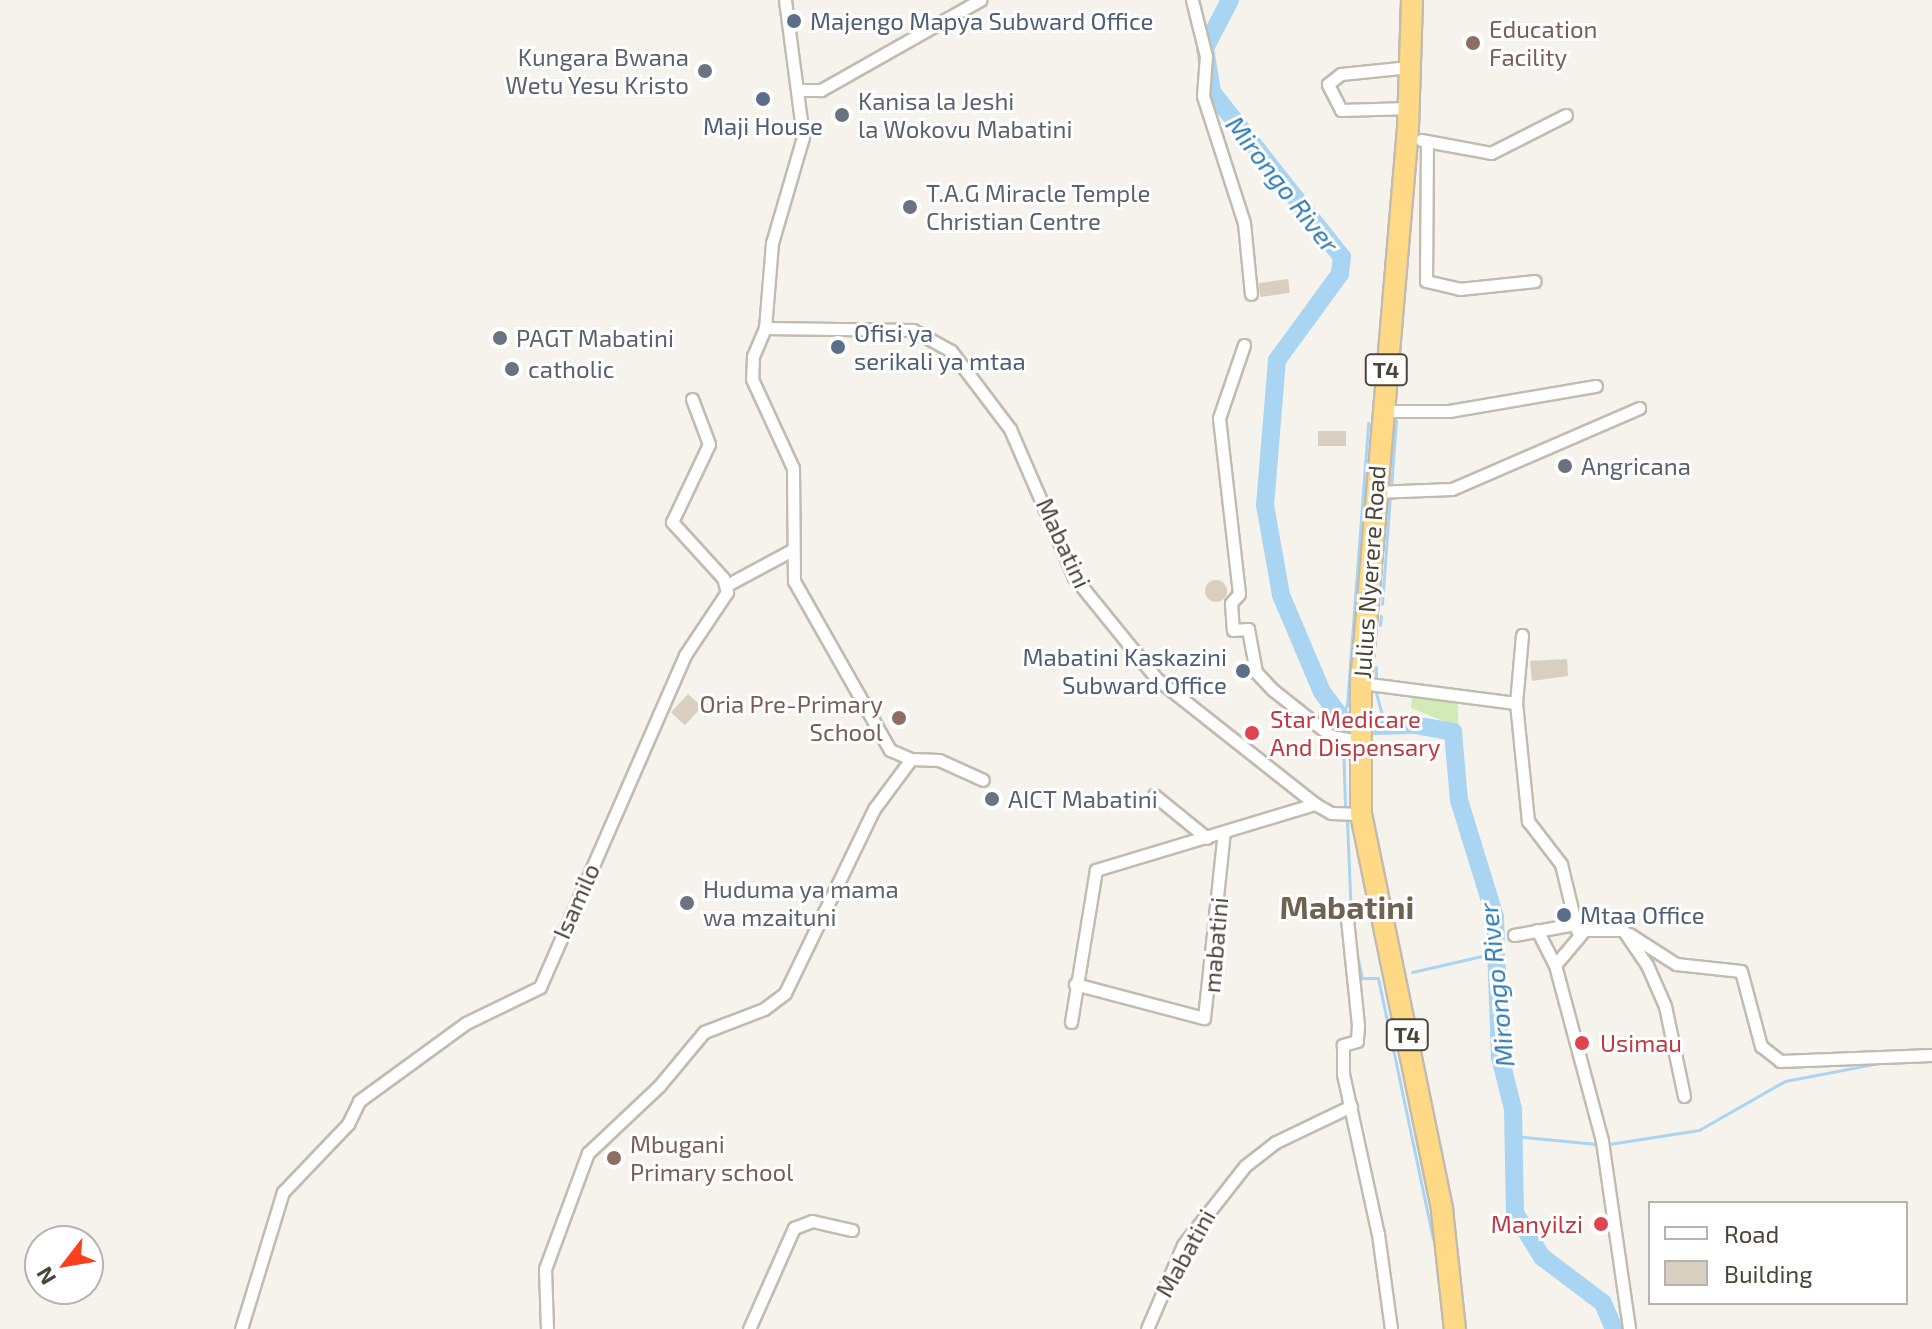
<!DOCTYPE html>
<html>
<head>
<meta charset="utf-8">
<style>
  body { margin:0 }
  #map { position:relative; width:1932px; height:1329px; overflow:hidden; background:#f6f3ec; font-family:"Exo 2",sans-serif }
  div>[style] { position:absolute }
  .green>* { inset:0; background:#d2eab5 }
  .stream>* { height:3px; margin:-1.5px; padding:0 1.5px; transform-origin:1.5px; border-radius:1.5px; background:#a9d4f2 }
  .river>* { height:18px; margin:-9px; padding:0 9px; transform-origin:9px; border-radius:9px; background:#a9d4f2 }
  .building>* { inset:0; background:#d8cfc1; transform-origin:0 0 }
  .round { border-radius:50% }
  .roads { filter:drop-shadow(2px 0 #c2bbae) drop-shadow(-2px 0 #c2bbae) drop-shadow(0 2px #c2bbae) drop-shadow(0 -2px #c2bbae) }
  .minor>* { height:11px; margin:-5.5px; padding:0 5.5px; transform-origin:5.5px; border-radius:5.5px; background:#fff }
  .trunk>* { height:20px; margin:-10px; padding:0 10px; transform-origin:10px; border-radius:10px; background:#ffd985 }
  .dots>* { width:22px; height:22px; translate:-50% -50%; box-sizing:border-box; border:4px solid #fff; border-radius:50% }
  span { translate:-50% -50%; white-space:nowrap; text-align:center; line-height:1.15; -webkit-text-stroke:6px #fff; paint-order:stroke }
  .shield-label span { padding:2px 6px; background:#fff; border:2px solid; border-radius:6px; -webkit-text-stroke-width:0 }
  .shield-label { font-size:22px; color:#4b4439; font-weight:700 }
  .service-label { font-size:24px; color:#4e5e75 }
  .left { translate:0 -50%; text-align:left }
  .right { translate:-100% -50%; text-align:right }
  .education-label { font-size:24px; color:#785e54 }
  .worship-label { font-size:24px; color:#5b616d }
  .street-label { font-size:24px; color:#4b4439 }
  .health-label { font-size:24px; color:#be3a42 }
  .water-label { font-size:26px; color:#2e7ab2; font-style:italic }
  .district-label { font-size:32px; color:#6e6250; font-weight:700 }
  .legend { position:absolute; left:1648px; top:1201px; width:260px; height:104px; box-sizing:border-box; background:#fff; border:2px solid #b7b4b0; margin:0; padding:10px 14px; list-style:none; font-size:24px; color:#4b4439 }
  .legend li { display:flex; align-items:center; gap:16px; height:40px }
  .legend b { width:40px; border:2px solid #b7b4b0 }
  .north { position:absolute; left:24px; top:1225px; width:80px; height:80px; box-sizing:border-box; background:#fff; border:2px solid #b7b4b0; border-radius:50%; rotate:239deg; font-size:22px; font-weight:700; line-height:32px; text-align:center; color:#4b4439 }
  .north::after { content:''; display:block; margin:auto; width:28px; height:36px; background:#fc3f1d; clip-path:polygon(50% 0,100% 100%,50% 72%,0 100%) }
</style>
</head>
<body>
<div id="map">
  <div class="green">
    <div style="clip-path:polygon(1412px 695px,1458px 704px,1458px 727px,1411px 708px)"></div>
  </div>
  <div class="stream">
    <div style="left:1391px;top:488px;width:68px;rotate:-85.8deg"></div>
    <div style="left:1382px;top:604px;width:108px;rotate:-85.8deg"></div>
    <div style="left:1380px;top:625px;width:9px;rotate:-84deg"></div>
    <div style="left:1376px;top:678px;width:11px;rotate:-90deg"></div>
    <div style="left:1375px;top:689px;width:38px;rotate:75deg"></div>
    <div style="left:1339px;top:718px;width:15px;rotate:-58deg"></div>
    <div style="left:1347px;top:705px;width:283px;rotate:-85.7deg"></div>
    <div style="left:1342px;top:722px;width:13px;rotate:90deg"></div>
    <div style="left:1343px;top:742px;width:64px;rotate:88.2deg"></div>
    <div style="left:1347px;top:821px;width:94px;rotate:87.6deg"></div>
    <div style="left:1356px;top:950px;width:29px;rotate:78deg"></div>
    <div style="left:1362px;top:978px;width:15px"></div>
    <div style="left:1412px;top:972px;width:85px;rotate:-12.9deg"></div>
    <div style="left:1378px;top:978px;width:267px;rotate:78.1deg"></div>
    <div style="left:1514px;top:1136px;width:83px;rotate:5.5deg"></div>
    <div style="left:1609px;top:1144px;width:91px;rotate:-8.8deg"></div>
    <div style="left:1699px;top:1130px;width:99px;rotate:-29.7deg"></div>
    <div style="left:1785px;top:1081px;width:102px;rotate:-10.8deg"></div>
  </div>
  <div class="river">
    <div style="left:1230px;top:0;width:54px;rotate:117.5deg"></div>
    <div style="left:1205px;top:48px;width:45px;rotate:81deg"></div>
    <div style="left:1212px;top:92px;width:210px;rotate:51.8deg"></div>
    <div style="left:1342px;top:257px;width:17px;rotate:97deg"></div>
    <div style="left:1340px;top:274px;width:107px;rotate:126.2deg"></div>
    <div style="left:1277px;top:360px;width:145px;rotate:94.7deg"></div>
    <div style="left:1265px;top:505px;width:91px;rotate:79.9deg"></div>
    <div style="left:1281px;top:595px;width:105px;rotate:67.1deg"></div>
    <div style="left:1322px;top:692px;width:39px;rotate:53deg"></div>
    <div style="left:1374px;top:726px;width:40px;rotate:-1.4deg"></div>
    <div style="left:1414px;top:725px;width:40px;rotate:10deg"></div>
    <div style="left:1453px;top:732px;width:68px;rotate:85deg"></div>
    <div style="left:1459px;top:800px;width:122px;rotate:72.9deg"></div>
    <div style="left:1495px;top:917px;width:140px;rotate:88deg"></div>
    <div style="left:1500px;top:1057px;width:54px;rotate:76deg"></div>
    <div style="left:1513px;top:1109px;width:104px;rotate:88.9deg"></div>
    <div style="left:1515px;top:1213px;width:52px;rotate:58.5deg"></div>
    <div style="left:1542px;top:1257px;width:76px;rotate:37deg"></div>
    <div style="left:1603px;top:1303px;width:28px;rotate:67deg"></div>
  </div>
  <div class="building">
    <div style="left:1288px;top:279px;width:14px;height:30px;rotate:82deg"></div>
    <div style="left:1346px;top:431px;width:15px;height:28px;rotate:90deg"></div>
    <div class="round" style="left:1205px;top:580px;width:22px;height:22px"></div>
    <div style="clip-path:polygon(1567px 659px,1568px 676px,1532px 681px,1530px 661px)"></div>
    <div style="left:688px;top:694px;width:19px;height:25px;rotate:43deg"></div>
  </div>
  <div class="roads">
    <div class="minor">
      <div style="left:785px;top:0;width:138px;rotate:82.5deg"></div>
      <div style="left:803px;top:137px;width:110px;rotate:106.3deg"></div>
      <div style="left:772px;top:243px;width:85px;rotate:94.7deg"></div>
      <div style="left:765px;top:328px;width:30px;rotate:113deg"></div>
      <div style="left:753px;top:356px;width:23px;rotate:92deg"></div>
      <div style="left:752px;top:379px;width:98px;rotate:65.3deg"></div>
      <div style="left:793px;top:468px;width:113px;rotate:89.5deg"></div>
      <div style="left:794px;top:581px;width:194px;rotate:60.4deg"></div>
      <div style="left:890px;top:750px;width:23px;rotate:23deg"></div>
      <div style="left:1192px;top:0;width:58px;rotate:76deg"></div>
      <div style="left:1206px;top:56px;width:40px;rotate:94.3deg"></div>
      <div style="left:1203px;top:96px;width:133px;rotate:72.1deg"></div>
      <div style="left:1244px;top:223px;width:71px;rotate:84.4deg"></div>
      <div style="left:799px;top:90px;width:22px"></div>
      <div style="left:821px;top:90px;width:183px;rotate:-29.5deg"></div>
      <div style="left:1409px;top:108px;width:68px;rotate:178.3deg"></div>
      <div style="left:1341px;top:110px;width:29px;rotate:-117deg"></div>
      <div style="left:1328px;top:84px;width:16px;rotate:-38deg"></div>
      <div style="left:1341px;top:74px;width:69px;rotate:-5.8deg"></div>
      <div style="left:1421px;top:140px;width:71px;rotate:10.5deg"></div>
      <div style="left:1491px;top:153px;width:84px;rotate:-26.9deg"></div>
      <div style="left:1427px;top:141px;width:140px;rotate:90.4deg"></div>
      <div style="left:1426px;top:281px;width:35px;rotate:13deg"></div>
      <div style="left:1460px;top:289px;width:75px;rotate:-6.1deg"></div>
      <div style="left:765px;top:328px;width:148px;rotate:0.8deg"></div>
      <div style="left:913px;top:330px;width:43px;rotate:28.9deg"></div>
      <div style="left:951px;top:351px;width:98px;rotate:52.9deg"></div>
      <div style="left:1010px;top:429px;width:161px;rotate:66.6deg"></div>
      <div style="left:1074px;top:577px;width:132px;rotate:50.9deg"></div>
      <div style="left:1157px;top:679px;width:201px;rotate:38.3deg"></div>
      <div style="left:1315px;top:804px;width:18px;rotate:29deg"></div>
      <div style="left:1331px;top:813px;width:30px;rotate:2deg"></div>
      <div style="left:1244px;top:345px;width:77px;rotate:108.9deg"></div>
      <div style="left:1219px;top:418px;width:177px;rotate:83.5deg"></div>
      <div style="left:1239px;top:594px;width:12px;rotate:132deg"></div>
      <div style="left:1231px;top:603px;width:27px;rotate:86deg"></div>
      <div style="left:1233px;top:630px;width:15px;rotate:-4deg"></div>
      <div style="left:1248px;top:629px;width:44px;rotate:79.5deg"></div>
      <div style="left:1256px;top:672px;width:25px;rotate:47deg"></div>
      <div style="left:1273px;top:690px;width:74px;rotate:38.4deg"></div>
      <div style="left:1331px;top:736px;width:28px;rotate:10deg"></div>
      <div style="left:1382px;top:411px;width:67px"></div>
      <div style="left:1449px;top:411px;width:149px;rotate:-9.7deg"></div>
      <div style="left:1374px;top:492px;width:78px;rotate:-2.2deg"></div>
      <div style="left:1452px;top:489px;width:204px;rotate:-23.4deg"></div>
      <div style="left:727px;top:585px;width:74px;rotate:-28.3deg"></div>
      <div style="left:1522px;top:635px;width:68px;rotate:95deg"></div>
      <div style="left:1516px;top:703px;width:119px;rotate:84.2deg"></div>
      <div style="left:1528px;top:821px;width:54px;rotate:52.5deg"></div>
      <div style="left:1561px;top:864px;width:68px;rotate:76.4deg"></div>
      <div style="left:1577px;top:930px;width:46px"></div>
      <div style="left:1623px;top:930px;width:42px;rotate:55.6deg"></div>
      <div style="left:1647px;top:965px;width:45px;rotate:66.3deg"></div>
      <div style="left:1665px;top:1006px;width:92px;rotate:78.1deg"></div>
      <div style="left:1361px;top:683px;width:156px;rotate:7.4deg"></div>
      <div style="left:1154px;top:795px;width:68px;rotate:39.1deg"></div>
      <div style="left:1346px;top:909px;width:117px;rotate:84.1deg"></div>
      <div style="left:1358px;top:1025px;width:16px;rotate:94deg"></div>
      <div style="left:1357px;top:1041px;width:15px;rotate:164deg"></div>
      <div style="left:1343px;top:1045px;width:29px;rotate:90deg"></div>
      <div style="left:1343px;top:1074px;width:164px;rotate:77.7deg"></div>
      <div style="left:1378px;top:1234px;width:96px;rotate:82.2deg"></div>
      <div style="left:1537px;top:930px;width:39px;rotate:63deg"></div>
      <div style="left:1582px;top:933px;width:42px;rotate:130.2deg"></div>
      <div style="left:1555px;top:965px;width:182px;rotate:75deg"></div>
      <div style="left:1602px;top:1141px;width:190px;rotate:81.8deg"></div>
      <div style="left:1629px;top:934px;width:56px;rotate:32.6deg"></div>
      <div style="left:1676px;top:964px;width:65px;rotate:6.1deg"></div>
      <div style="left:1741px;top:971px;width:78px;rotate:75.1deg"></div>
      <div style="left:1761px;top:1046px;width:24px;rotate:38deg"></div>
      <div style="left:1780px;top:1061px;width:152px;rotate:-2.3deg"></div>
      <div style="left:1514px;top:935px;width:62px;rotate:-10.2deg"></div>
      <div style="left:1075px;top:984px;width:133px;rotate:14.8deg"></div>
      <div style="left:1204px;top:1018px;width:187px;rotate:-83.9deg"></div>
      <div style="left:1071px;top:1022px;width:154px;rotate:-80.7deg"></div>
      <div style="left:1096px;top:870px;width:229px;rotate:-16.8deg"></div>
      <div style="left:241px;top:1329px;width:143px;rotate:-73deg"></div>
      <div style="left:283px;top:1192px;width:94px;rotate:-46.3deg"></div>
      <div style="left:348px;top:1124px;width:25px;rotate:-64deg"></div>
      <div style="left:359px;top:1101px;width:132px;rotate:-36.1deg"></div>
      <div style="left:466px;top:1023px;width:82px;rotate:-25.9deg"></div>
      <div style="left:540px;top:987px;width:362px;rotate:-66.4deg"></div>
      <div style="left:685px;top:655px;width:76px;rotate:-56.3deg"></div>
      <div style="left:727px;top:592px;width:15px;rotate:-106deg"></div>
      <div style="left:723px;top:578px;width:76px;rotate:-132.3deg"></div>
      <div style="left:672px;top:522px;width:86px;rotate:-64.6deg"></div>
      <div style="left:709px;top:444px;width:48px;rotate:-110.7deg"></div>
      <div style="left:547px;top:1329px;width:60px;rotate:-91.9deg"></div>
      <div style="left:545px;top:1269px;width:124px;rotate:-69.7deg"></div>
      <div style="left:588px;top:1153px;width:98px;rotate:-43.3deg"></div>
      <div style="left:659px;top:1086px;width:70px;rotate:-50.2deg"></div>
      <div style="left:704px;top:1032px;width:64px;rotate:-21deg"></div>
      <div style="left:764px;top:1009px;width:26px;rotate:-37deg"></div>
      <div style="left:785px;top:993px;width:204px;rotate:-64.2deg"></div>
      <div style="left:874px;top:809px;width:62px;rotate:-53.5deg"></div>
      <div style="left:911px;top:759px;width:28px;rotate:2deg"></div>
      <div style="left:939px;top:760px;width:48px;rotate:24.4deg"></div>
      <div style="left:749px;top:1329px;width:111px;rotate:-66deg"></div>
      <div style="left:794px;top:1228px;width:19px;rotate:-21deg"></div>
      <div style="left:812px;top:1221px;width:41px;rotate:12.7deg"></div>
      <div style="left:1147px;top:1329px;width:91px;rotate:-66.8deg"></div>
      <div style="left:1183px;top:1245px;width:100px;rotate:-51.9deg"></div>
      <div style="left:1245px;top:1166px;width:39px;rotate:-38deg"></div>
      <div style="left:1276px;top:1142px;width:83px;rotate:-25.6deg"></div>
    </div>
    <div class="trunk">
      <div style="left:1412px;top:0;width:128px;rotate:91.8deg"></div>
      <div style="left:1408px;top:128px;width:557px;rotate:94.84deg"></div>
      <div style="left:1361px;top:683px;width:131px;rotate:90deg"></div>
      <div style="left:1361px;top:814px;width:404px;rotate:78.4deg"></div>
      <div style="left:1442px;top:1210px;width:120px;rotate:83.8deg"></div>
    </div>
  </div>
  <div class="dots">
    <div style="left:794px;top:21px;background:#5c6f8a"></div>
    <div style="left:1473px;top:43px;background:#8d6e63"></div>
    <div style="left:705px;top:71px;background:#6b7280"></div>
    <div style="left:763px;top:99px;background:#5c6f8a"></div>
    <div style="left:842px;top:115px;background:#6b7280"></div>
    <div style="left:910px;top:207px;background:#6b7280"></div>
    <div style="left:500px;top:338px;background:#6b7280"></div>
    <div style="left:838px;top:347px;background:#5c6f8a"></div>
    <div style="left:512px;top:369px;background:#6b7280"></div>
    <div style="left:1565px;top:466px;background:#6b7280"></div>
    <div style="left:1243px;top:671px;background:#5c6f8a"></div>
    <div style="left:899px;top:718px;background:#8d6e63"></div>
    <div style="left:1252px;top:733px;background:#e0444e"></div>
    <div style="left:992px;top:799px;background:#6b7280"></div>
    <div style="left:687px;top:903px;background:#6b7280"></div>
    <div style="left:1564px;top:915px;background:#5c6f8a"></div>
    <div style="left:1582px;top:1043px;background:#e0444e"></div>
    <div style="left:614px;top:1158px;background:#8d6e63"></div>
    <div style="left:1601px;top:1224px;background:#e0444e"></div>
  </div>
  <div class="shield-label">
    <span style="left:1386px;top:370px">T4</span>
    <span style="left:1407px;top:1035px">T4</span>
  </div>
  <div class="service-label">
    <span class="left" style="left:810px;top:21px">Majengo Mapya Subward Office</span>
    <span style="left:763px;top:126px">Maji House</span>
    <span class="left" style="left:854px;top:347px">Ofisi ya<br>serikali ya mtaa</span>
    <span class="right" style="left:1227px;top:671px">Mabatini Kaskazini<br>Subward Office</span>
    <span class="left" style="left:1580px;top:915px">Mtaa Office</span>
  </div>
  <div class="education-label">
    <span class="left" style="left:1489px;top:43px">Education<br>Facility</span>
    <span class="right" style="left:883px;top:718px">Oria Pre-Primary<br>School</span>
    <span class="left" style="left:630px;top:1158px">Mbugani<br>Primary school</span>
  </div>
  <div class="worship-label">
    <span class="right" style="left:689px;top:71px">Kungara Bwana<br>Wetu Yesu Kristo</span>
    <span class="left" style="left:858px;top:115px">Kanisa la Jeshi<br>la Wokovu Mabatini</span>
    <span class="left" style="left:926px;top:207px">T.A.G Miracle Temple<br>Christian Centre</span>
    <span class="left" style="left:516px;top:338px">PAGT Mabatini</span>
    <span class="left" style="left:528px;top:369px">catholic</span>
    <span class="left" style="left:1581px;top:466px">Angricana</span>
    <span class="left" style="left:1008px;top:799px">AICT Mabatini</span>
    <span class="left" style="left:703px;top:903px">Huduma ya mama<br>wa mzaituni</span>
  </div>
  <div class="street-label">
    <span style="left:1064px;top:543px;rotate:65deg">Mabatini</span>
    <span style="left:1369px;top:572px;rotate:-86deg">Julius Nyerere Road</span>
    <span style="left:576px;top:901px;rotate:-66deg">Isamilo</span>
    <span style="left:1215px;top:945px;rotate:-85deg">mabatini</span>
    <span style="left:1185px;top:1253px;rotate:-61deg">Mabatini</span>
  </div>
  <div class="health-label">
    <span class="left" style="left:1270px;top:733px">Star Medicare<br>And Dispensary</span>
    <span class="left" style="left:1600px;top:1043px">Usimau</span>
    <span class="right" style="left:1583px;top:1224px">Manyilzi</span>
  </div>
  <div class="water-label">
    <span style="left:1283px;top:184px;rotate:52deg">Mirongo River</span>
    <span style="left:1496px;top:985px;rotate:-96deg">Mirongo River</span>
  </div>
  <div class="district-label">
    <span style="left:1347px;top:906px">Mabatini</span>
  </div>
  <ul class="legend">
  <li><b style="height:10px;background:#fff"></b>Road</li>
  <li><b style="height:22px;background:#d8cfc1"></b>Building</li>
  </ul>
  <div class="north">N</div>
</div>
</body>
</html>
